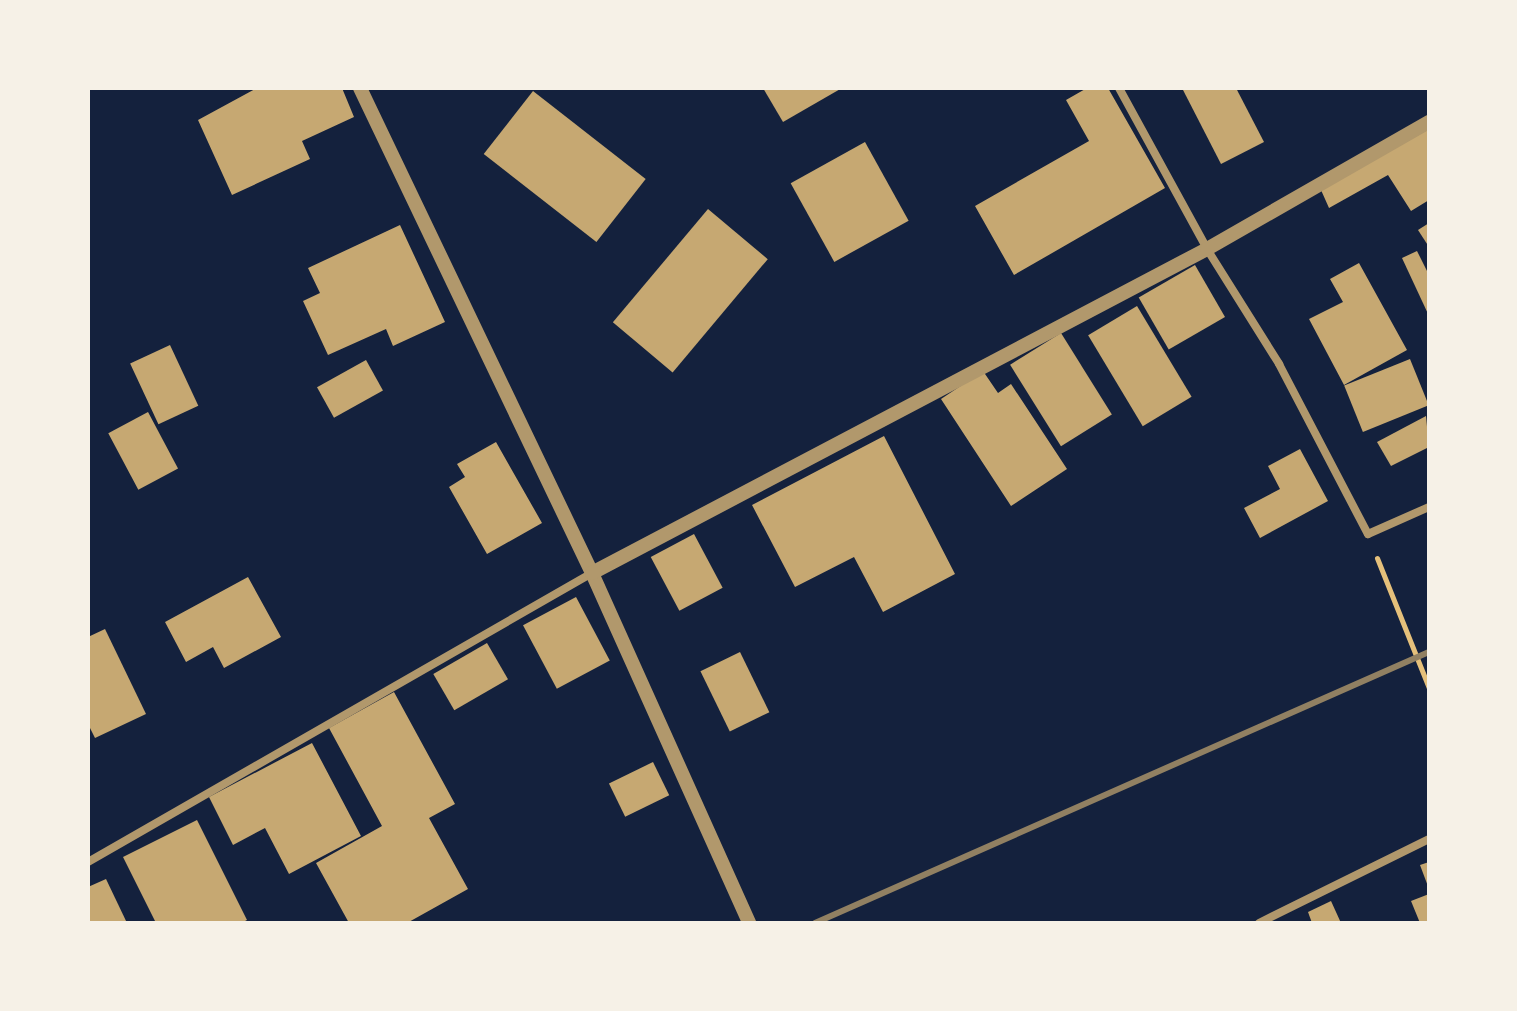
<!DOCTYPE html>
<html>
<head>
<meta charset="utf-8">
<style>
  body { margin:0 }
  #map { position:relative; width:1517px; height:1011px; overflow:hidden; background:#14213d; font-family:Manrope,sans-serif }
  div>[style] { position:absolute }
  .building>* { inset:0; background:#c6a872; transform-origin:0 0 }
  .path>* { height:5px; margin:-2.5px; padding:0 2.5px; transform-origin:2.5px; border-radius:2.5px; background:#e5c07b }
  .minor>* { height:8px; margin:-4px; padding:0 4px; transform-origin:4px; border-radius:4px; background:#b1986c }
  .tertiary>* { height:14px; margin:-7px; padding:0 7px; transform-origin:7px; border-radius:7px; background:#b1986c }
  .rail>* { height:6px; margin:-3px; padding:0 3px; transform-origin:3px; border-radius:3px; background:#918062 }
  span { translate:-50% -50%; white-space:nowrap; text-align:center; line-height:1.15; -webkit-text-stroke:7px #f6f1e7; paint-order:stroke }
  .frame { position:absolute; inset:0; border:90px solid #f6f1e7; pointer-events:none }
</style>
</head>
<body>
<div id="map">
  <div class="building">
    <div style="clip-path:polygon(257px 88px,342px 88px,354px 117px,302px 141px,310px 159px,232px 195px,198px 120px)"></div>
    <div style="clip-path:polygon(763px 88px,842px 88px,783px 122px)"></div>
    <div style="clip-path:polygon(1087px 88px,1108px 88px,1165px 188px,1014px 275px,975px 206px,1089px 141px,1066px 100px)"></div>
    <div style="clip-path:polygon(1182px 88px,1236px 88px,1264px 142px,1221px 164px)"></div>
    <div style="left:533px;top:91px;width:143px;height:80px;rotate:38deg"></div>
    <div style="clip-path:polygon(1429px 129px,1429px 200px,1411px 211px,1388px 175px,1329px 208px,1321px 190px)"></div>
    <div style="left:865px;top:142px;width:90px;height:85px;rotate:61deg"></div>
    <div style="left:708px;top:209px;width:78px;height:148px;rotate:40deg"></div>
    <div style="clip-path:polygon(1429px 223px,1429px 247px,1418px 230px)"></div>
    <div style="clip-path:polygon(400px 225px,445px 322px,393px 346px,386px 329px,328px 355px,303px 301px,320px 293px,308px 268px)"></div>
    <div style="clip-path:polygon(1417px 251px,1429px 275px,1429px 316px,1402px 258px)"></div>
    <div style="clip-path:polygon(1359px 263px,1407px 350px,1344px 385px,1309px 319px,1343px 302px,1330px 279px)"></div>
    <div style="left:1195px;top:265px;width:60px;height:65px;rotate:60deg"></div>
    <div style="left:1137px;top:306px;width:106px;height:57px;rotate:59deg"></div>
    <div style="left:1061px;top:333px;width:96px;height:60px;rotate:58deg"></div>
    <div style="left:170px;top:345px;width:67px;height:44px;rotate:65deg"></div>
    <div style="left:1410px;top:359px;width:50px;height:71px;rotate:68deg"></div>
    <div style="left:366px;top:360px;width:35px;height:56px;rotate:61deg"></div>
    <div style="clip-path:polygon(983px 371px,998px 393px,1011px 384px,1067px 469px,1011px 506px,941px 399px)"></div>
    <div style="left:148px;top:412px;width:64px;height:45px;rotate:62deg"></div>
    <div style="clip-path:polygon(1426px 416px,1429px 447px,1391px 466px,1377px 442px)"></div>
    <div style="clip-path:polygon(884px 436px,955px 574px,883px 612px,854px 557px,795px 587px,752px 505px)"></div>
    <div style="clip-path:polygon(496px 442px,542px 523px,487px 554px,449px 487px,465px 477px,457px 464px)"></div>
    <div style="clip-path:polygon(1300px 449px,1328px 501px,1260px 538px,1244px 508px,1280px 489px,1268px 466px)"></div>
    <div style="left:694px;top:534px;width:61px;height:49px;rotate:62deg"></div>
    <div style="clip-path:polygon(248px 577px,281px 637px,224px 668px,213px 647px,186px 662px,165px 622px)"></div>
    <div style="left:576px;top:597px;width:72px;height:60px;rotate:62deg"></div>
    <div style="clip-path:polygon(105px 629px,146px 714px,95px 738px,88px 724px,88px 637px)"></div>
    <div style="left:487px;top:643px;width:42px;height:62px;rotate:60deg"></div>
    <div style="left:740px;top:652px;width:67px;height:44px;rotate:64deg"></div>
    <div style="clip-path:polygon(394px 692px,455px 804px,429px 818px,468px 889px,407px 923px,349px 923px,316px 863px,382px 826px,329px 728px)"></div>
    <div style="clip-path:polygon(312px 743px,361px 836px,289px 874px,265px 828px,233px 845px,209px 797px)"></div>
    <div style="left:653px;top:762px;width:37px;height:49px;rotate:64deg"></div>
    <div style="clip-path:polygon(197px 820px,247px 920px,241px 923px,156px 923px,123px 857px)"></div>
    <div style="clip-path:polygon(1429px 862px,1429px 889px,1420px 865px)"></div>
    <div style="clip-path:polygon(106px 879px,127px 923px,88px 923px,88px 887px)"></div>
    <div style="clip-path:polygon(1429px 894px,1429px 923px,1420px 923px,1411px 901px)"></div>
    <div style="clip-path:polygon(1331px 901px,1341px 923px,1312px 923px,1308px 912px)"></div>
  </div>
  <div class="path">
    <div style="left:1377px;top:558px;width:140px;rotate:68.2deg"></div>
  </div>
  <div class="minor">
    <div style="left:1119px;top:88px;width:183px;rotate:61.3deg"></div>
    <div style="left:1207px;top:249px;width:136px;rotate:57.9deg"></div>
    <div style="left:1279px;top:364px;width:192px;rotate:62.4deg"></div>
    <div style="left:1368px;top:534px;width:67px;rotate:-23.9deg"></div>
    <div style="left:88px;top:862px;width:581px;rotate:-29.83deg"></div>
    <div style="left:1259px;top:923px;width:190px;rotate:-26.3deg"></div>
  </div>
  <div class="tertiary">
    <div style="left:360px;top:88px;width:538px;rotate:64.44deg"></div>
    <div style="left:592px;top:573px;width:384px;rotate:65.8deg"></div>
    <div style="left:592px;top:573px;width:695px;rotate:-27.78deg"></div>
    <div style="left:1207px;top:249px;width:256px;rotate:-29.8deg"></div>
  </div>
  <div class="rail">
    <div style="left:815px;top:923px;width:671px;rotate:-23.82deg"></div>
  </div>
  <div class="frame"></div>
</div>
</body>
</html>
